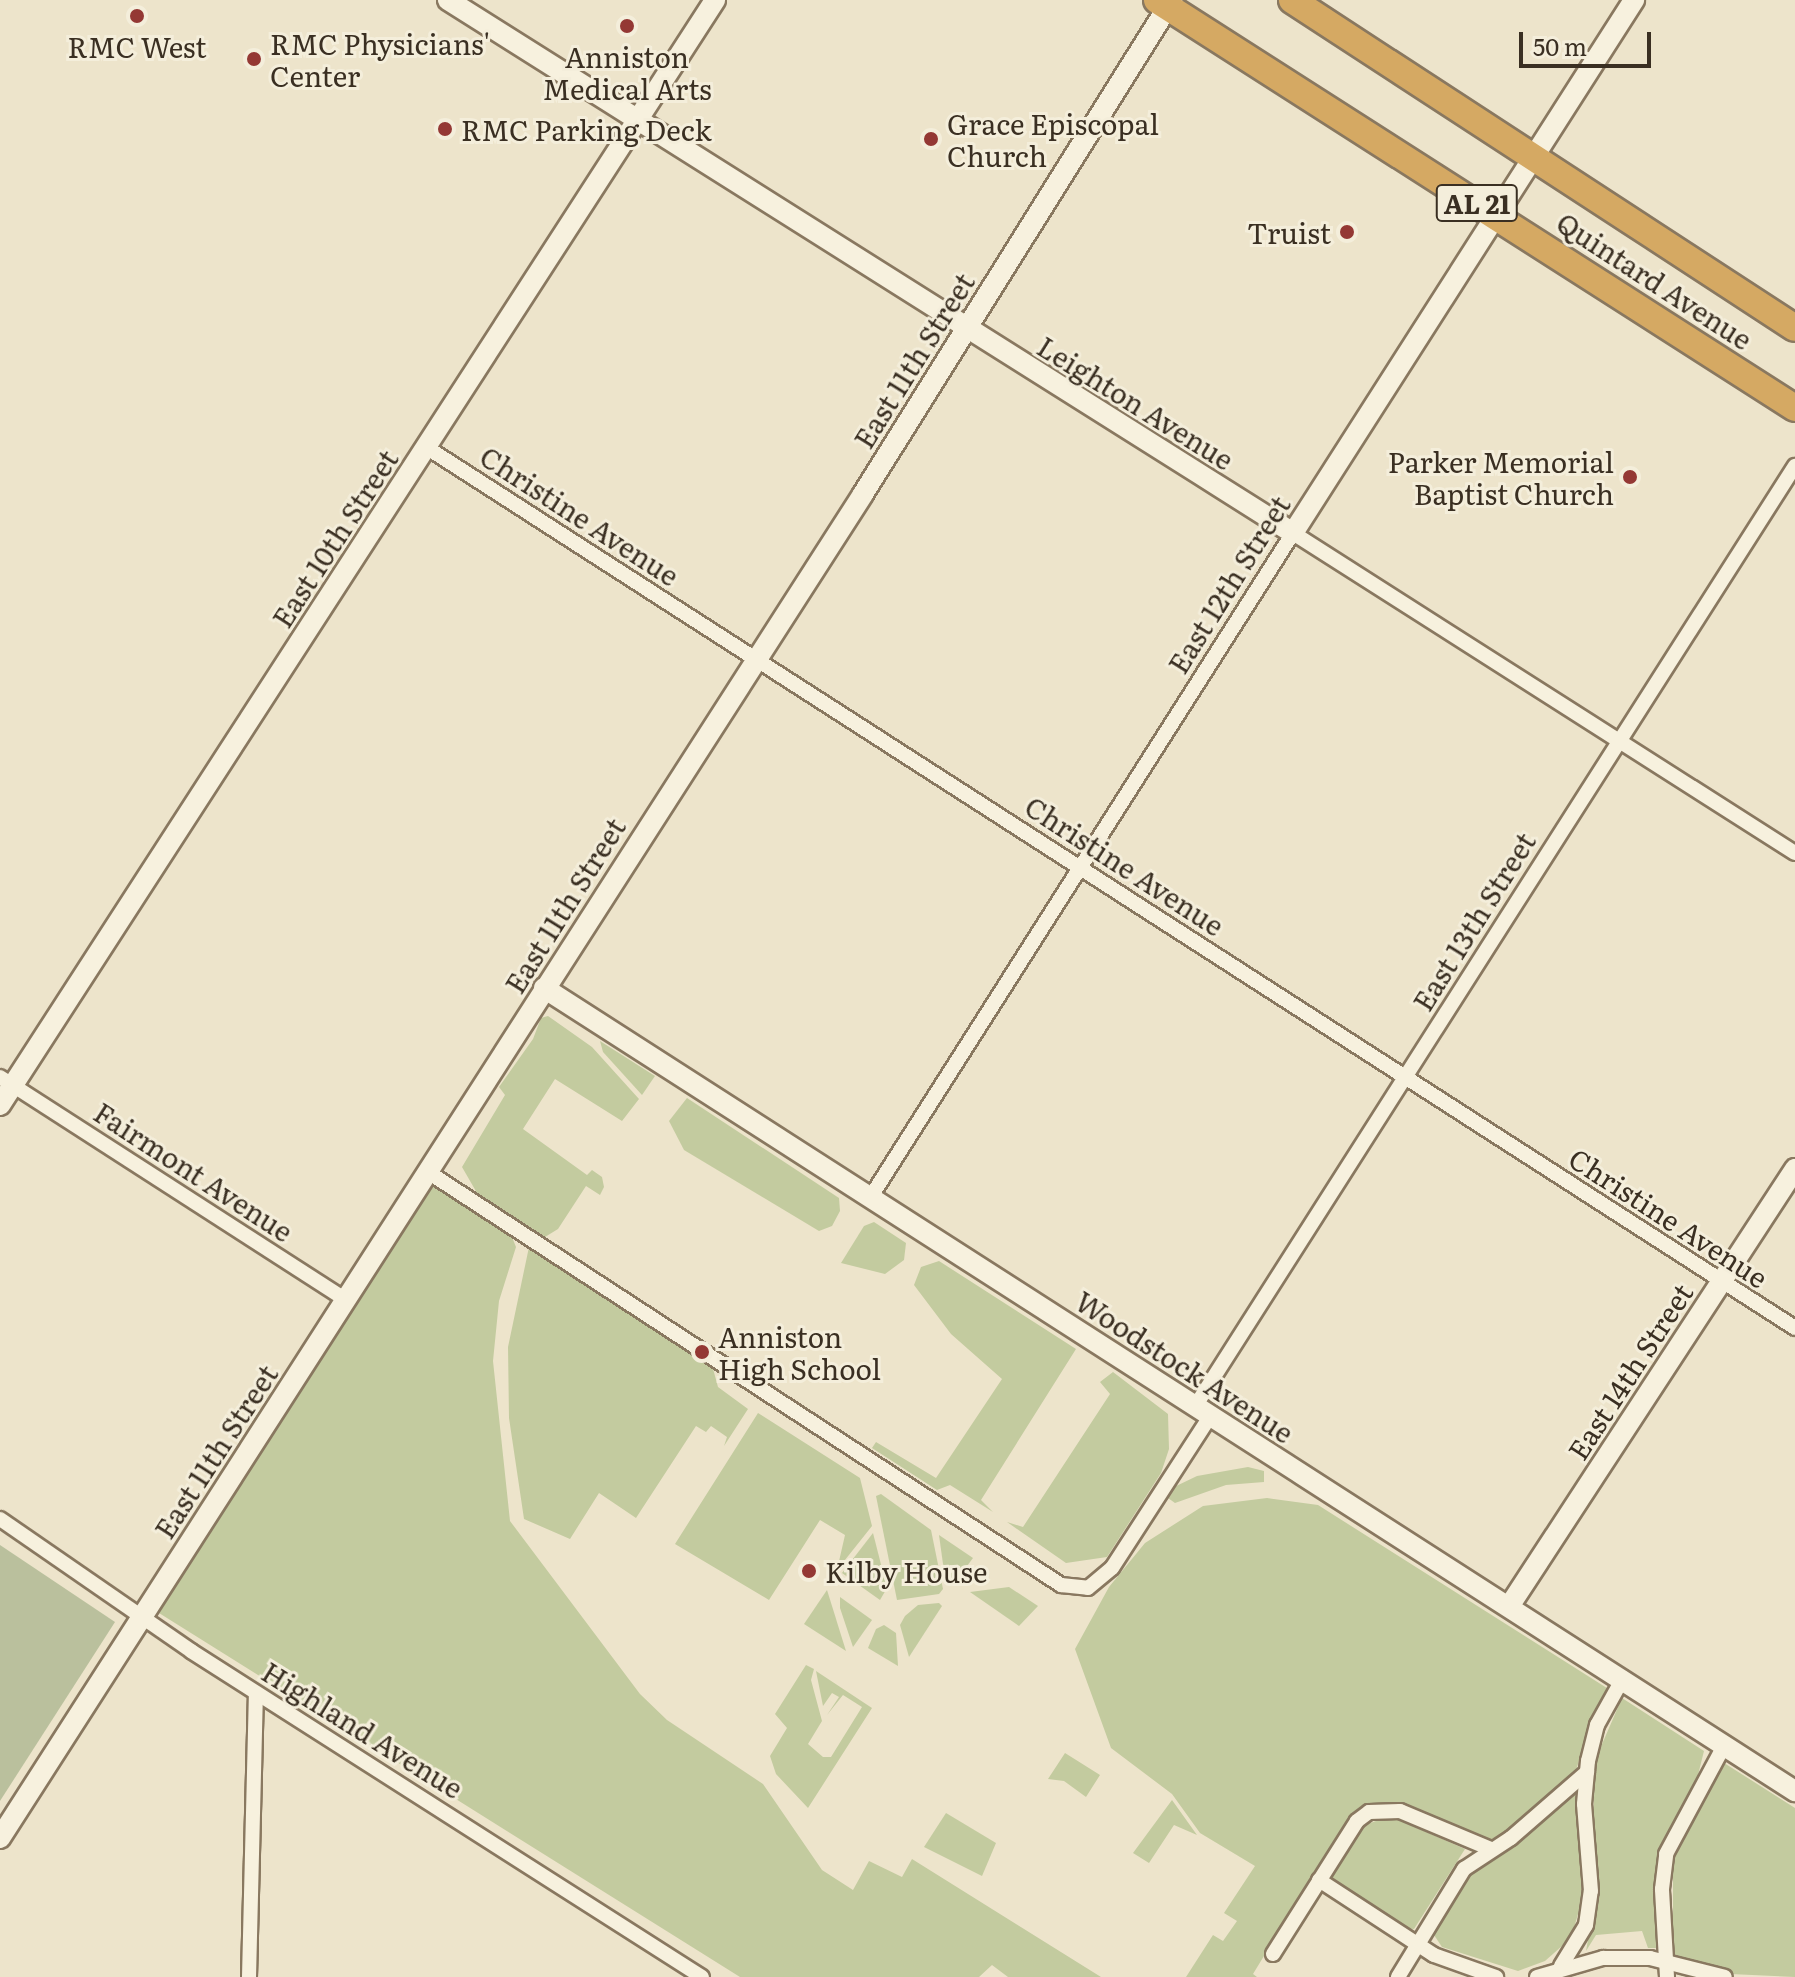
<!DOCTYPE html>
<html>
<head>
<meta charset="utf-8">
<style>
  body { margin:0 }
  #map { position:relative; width:1795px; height:1977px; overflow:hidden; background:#ede4cb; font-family:Literata,serif }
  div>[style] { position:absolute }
  .green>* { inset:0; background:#c3cb9f }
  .cemetery>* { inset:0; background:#bac09d }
  .roads { filter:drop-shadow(2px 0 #897860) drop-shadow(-2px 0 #897860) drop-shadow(0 2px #897860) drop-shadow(0 -2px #897860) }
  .street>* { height:14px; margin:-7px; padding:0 7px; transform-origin:7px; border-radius:7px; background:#f7f1de }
  .secondary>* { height:20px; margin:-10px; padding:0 10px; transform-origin:10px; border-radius:10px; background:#f7f1de }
  .highway>* { height:26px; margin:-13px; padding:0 13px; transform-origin:13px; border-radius:13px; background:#d5a963 }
  .dots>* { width:22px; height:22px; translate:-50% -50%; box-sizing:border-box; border:4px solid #f4eedb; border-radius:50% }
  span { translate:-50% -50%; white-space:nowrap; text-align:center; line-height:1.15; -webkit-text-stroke:6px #f4eedb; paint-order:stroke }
  .shield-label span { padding:2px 6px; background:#f4eedb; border:2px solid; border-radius:6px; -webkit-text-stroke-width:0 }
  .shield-label { font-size:26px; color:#3a2f22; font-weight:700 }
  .poi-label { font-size:28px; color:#3a2f22 }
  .left { translate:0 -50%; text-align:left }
  .right { translate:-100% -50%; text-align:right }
  .street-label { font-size:28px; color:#3a2f22 }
  .scale { position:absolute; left:1519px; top:32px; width:132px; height:36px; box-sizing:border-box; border:4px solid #3a2f22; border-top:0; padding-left:10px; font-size:24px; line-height:28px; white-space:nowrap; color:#3a2f22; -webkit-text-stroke:6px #f4eedb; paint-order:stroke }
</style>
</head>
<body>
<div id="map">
  <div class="green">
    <div style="clip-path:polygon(548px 1016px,592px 1047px,639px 1099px,622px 1121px,555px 1079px,523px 1129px,587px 1175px,592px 1170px,602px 1177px,604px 1187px,600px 1195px,586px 1186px,558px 1229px,545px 1237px,477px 1193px,462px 1167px,505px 1095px,499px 1087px,533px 1039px,541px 1018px)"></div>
    <div style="clip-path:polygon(600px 1041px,655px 1076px,642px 1095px,603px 1052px)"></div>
    <div style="clip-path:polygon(687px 1098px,839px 1198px,840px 1211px,832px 1226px,819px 1231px,684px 1150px,669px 1121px)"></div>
    <div style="clip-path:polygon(432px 1186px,510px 1232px,516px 1247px,499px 1301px,493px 1361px,510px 1521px,640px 1694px,667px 1720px,763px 1784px,822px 1870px,853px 1890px,869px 1861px,902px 1877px,912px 1859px,1101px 1977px,1008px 1977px,992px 1965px,979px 1977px,740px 1977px,159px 1613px)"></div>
    <div style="clip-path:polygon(874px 1222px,906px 1243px,904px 1260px,885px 1274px,841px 1263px,864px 1226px)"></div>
    <div style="clip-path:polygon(529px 1247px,712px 1365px,718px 1387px,748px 1409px,724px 1446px,727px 1437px,711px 1426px,706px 1432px,696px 1426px,636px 1518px,599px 1493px,570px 1539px,524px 1519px,509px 1418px,508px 1347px)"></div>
    <div style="clip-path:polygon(939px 1261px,1076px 1349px,981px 1500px,993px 1512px,950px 1485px,937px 1490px,872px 1448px,876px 1442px,936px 1478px,1002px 1379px,951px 1334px,914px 1285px,921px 1267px)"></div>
    <div style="clip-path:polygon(1113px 1372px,1168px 1414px,1169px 1449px,1161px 1473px,1107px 1557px,1066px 1563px,1007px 1522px,1023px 1527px,1110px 1394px,1100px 1382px)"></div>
    <div style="clip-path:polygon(758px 1413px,860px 1478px,872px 1526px,837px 1570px,845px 1535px,820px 1520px,769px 1600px,675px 1544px)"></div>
    <div style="clip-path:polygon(1248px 1467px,1264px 1471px,1264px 1482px,1226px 1485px,1175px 1503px,1168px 1498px,1172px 1488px,1197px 1476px)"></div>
    <div style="clip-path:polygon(881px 1494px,931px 1530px,943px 1589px,939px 1594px,897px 1600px,876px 1496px)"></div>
    <div style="clip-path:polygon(1267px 1498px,1318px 1505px,1610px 1690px,1586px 1737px,1575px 1774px,1497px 1838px,1487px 1840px,1398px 1804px,1365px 1805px,1345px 1823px,1253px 1974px,1257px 1977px,1186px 1977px,1213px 1935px,1223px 1941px,1237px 1921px,1224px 1913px,1255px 1866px,1200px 1833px,1172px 1794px,1111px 1748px,1075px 1649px,1109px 1587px,1145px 1543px,1203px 1506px)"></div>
    <div style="clip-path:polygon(873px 1533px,887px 1588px,880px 1600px,842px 1573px)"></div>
    <div style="clip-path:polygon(939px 1535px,973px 1558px,953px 1585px,943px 1564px)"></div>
    <div style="clip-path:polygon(1009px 1587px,1038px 1606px,1019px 1626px,970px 1592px)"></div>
    <div style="clip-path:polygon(827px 1590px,846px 1651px,804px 1624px)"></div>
    <div style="clip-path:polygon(840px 1597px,872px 1620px,853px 1647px,840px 1608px)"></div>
    <div style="clip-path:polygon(939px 1603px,942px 1606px,909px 1657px,900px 1625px,905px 1616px,918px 1605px)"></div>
    <div style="clip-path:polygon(884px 1625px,896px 1633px,898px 1666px,868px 1648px,876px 1629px)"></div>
    <div style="clip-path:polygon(806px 1665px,814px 1669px,811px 1680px,822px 1721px,808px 1744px,823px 1757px,831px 1757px,862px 1707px,843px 1695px,827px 1715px,839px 1697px,832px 1693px,823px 1706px,816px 1671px,872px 1708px,808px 1808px,776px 1774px,770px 1756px,787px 1728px,775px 1714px)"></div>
    <div style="clip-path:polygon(1622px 1698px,1704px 1751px,1697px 1779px,1670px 1829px,1660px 1865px,1659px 1948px,1648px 1948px,1642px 1931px,1596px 1935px,1586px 1951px,1598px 1884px,1593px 1818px,1596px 1758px)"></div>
    <div style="clip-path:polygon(1065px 1753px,1100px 1775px,1086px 1797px,1064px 1781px,1048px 1779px)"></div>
    <div style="clip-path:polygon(1721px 1761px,1795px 1808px,1795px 1977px,1730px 1974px,1673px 1957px,1673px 1856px)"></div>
    <div style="clip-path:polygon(1578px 1788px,1583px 1897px,1571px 1938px,1545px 1961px,1518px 1971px,1442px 1947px,1432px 1932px,1461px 1882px)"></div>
    <div style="clip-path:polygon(1172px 1800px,1197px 1835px,1174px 1825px,1149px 1863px,1133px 1853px)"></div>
    <div style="clip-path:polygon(946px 1813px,996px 1843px,982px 1876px,924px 1847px)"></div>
    <div style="clip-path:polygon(1390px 1816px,1465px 1849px,1414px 1929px,1402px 1928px,1335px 1885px,1331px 1877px,1362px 1826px)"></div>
  </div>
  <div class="cemetery">
    <div style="clip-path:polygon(0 1545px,115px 1622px,0 1801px)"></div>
  </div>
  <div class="roads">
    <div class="street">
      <div style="left:426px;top:447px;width:1628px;rotate:32.76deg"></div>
      <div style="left:0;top:1077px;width:412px;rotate:32.8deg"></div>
      <div style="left:428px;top:1172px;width:756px;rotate:33.12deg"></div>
      <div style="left:1061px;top:1585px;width:27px;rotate:6deg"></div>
      <div style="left:1088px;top:1588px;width:31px;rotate:-40deg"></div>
      <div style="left:1112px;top:1568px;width:182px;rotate:-57.1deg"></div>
      <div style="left:870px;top:1198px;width:788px;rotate:-57.54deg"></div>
      <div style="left:1293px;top:533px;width:595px;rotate:32.52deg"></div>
      <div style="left:1196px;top:1405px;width:1114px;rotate:-57.47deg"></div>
      <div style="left:0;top:1519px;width:232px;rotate:34.6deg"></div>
      <div style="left:191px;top:1651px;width:606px;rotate:32.54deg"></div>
      <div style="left:1319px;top:1880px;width:137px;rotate:33.1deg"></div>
      <div style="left:1434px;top:1955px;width:66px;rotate:19.5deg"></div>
      <div style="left:1273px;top:1954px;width:157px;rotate:-57.7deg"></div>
      <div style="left:1357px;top:1821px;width:15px;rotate:-37deg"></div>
      <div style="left:1369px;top:1812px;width:31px;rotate:-2deg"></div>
      <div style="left:1400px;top:1811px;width:99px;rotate:22.7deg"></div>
      <div style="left:1561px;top:1966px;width:48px;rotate:-58.6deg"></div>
      <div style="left:1586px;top:1925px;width:34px;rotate:-82deg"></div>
      <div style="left:1591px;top:1891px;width:87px;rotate:-94.6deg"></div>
      <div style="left:1584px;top:1804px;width:43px;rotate:-84.7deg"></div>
      <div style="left:1588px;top:1761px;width:37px;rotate:-76deg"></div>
      <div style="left:1597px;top:1725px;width:54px;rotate:-61deg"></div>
      <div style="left:249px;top:1977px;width:284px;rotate:-88.6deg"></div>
      <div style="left:1398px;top:1977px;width:127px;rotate:-58.6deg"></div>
      <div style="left:1464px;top:1869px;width:56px;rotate:-33.4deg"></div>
      <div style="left:1511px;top:1838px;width:101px;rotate:-41deg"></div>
      <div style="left:1537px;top:1977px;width:69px;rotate:-16.1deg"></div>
      <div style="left:1603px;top:1958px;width:47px"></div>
      <div style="left:1650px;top:1958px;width:77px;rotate:14.2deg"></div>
      <div style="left:1667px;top:1977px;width:88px;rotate:-93.3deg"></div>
      <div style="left:1662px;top:1889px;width:35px;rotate:-83deg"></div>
      <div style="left:1666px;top:1854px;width:125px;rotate:-61.8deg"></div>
    </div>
    <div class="secondary">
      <div style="left:448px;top:0;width:999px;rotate:32.24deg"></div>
      <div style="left:1293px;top:533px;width:633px;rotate:-57.39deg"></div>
      <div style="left:544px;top:988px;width:1487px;rotate:32.7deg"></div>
      <div style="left:0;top:1105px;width:1316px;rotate:-57.09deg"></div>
      <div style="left:1510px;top:1605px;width:521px;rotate:-56.83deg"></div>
      <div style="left:0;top:1838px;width:1597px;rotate:-57.29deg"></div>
      <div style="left:863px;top:494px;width:583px;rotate:-57.97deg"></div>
    </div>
    <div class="highway">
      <div style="left:1157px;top:0;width:757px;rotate:32.6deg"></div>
      <div style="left:1292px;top:0;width:600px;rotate:33.11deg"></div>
    </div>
  </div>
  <div class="dots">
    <div style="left:137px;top:16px;background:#943834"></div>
    <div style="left:627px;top:26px;background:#943834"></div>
    <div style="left:254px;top:59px;background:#943834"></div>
    <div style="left:445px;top:129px;background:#943834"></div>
    <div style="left:931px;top:139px;background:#943834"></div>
    <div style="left:1347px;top:232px;background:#943834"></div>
    <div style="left:1630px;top:477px;background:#943834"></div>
    <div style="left:702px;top:1352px;background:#943834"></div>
    <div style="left:809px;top:1571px;background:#943834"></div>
  </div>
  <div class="shield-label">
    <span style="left:1477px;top:203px">AL 21</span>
  </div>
  <div class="poi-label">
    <span class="left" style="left:270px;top:59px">RMC Physicians'<br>Center</span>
    <span style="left:137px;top:46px">RMC West</span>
    <span style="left:627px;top:72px">Anniston<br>Medical Arts</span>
    <span class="left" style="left:947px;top:139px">Grace Episcopal<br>Church</span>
    <span class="left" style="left:461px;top:129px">RMC Parking Deck</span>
    <span class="right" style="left:1331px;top:232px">Truist</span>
    <span class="right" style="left:1614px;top:477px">Parker Memorial<br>Baptist Church</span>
    <span class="left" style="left:718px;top:1352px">Anniston<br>High School</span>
    <span class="left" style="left:825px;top:1571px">Kilby House</span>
  </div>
  <div class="street-label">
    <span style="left:1655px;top:280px;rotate:33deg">Quintard Avenue</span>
    <span style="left:913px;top:360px;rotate:-58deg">East 11th Street</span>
    <span style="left:1136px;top:402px;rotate:32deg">Leighton Avenue</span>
    <span style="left:580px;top:515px;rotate:33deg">Christine Avenue</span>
    <span style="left:334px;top:538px;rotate:-57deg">East 10th Street</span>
    <span style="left:1228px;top:584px;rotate:-58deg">East 12th Street</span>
    <span style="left:1125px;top:865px;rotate:33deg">Christine Avenue</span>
    <span style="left:564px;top:905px;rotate:-58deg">East 11th Street</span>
    <span style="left:1473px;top:921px;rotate:-58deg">East 13th Street</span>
    <span style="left:194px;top:1171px;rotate:33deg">Fairmont Avenue</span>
    <span style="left:1669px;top:1217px;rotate:33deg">Christine Avenue</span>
    <span style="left:1185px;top:1366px;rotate:33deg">Woodstock Avenue</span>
    <span style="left:1629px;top:1371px;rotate:-57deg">East 14th Street</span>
    <span style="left:215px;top:1451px;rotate:-57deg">East 11th Street</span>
    <span style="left:363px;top:1729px;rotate:32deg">Highland Avenue</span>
  </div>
  <div class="scale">50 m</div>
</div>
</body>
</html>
